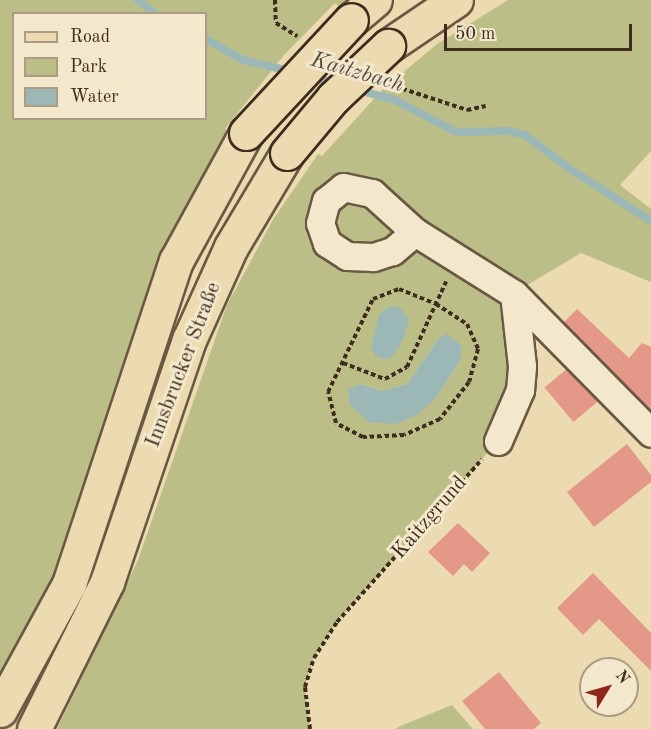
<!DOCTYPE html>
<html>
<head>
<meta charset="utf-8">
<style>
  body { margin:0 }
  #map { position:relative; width:651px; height:729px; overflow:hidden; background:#ecdab1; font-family:"Old Standard TT",serif }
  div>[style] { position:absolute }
  .green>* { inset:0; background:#bcbe88 }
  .water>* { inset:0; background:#9cb8b6 }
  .stream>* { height:8px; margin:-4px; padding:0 4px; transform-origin:4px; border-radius:4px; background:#9cb8b6 }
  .building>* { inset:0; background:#e39888; transform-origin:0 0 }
  .path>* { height:4px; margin-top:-2px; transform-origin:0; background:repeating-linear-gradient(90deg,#3e2c1e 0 4.5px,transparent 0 7.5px) }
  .roads { filter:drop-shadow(2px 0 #6a5843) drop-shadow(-2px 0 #6a5843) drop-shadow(0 2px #6a5843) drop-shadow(0 -2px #6a5843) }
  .minor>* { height:27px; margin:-13.5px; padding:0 13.5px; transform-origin:13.5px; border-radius:13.5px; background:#f3e7cc }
  .major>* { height:33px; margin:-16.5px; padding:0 16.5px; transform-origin:16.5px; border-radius:16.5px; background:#ecdab1 }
  .bridges { filter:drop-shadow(2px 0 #3e2c1e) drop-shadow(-2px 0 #3e2c1e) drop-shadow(0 2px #3e2c1e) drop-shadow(0 -2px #3e2c1e) }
  .major-bridge>* { height:33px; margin:-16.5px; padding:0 16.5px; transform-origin:16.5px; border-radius:16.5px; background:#ecdab1 }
  span { translate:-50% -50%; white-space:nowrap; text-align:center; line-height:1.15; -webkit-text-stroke:6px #f3e7cc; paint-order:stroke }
  .street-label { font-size:21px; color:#3e2c1e }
  .water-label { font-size:22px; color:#564f44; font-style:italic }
  .legend { position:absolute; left:12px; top:12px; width:195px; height:108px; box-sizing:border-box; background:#f3e7cc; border:2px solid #ab9c86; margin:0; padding:8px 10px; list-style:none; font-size:18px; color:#3e2c1e }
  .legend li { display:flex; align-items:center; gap:12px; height:30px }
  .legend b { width:30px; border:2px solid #ab9c86 }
  .north { position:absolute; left:579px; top:657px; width:60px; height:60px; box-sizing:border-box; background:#f3e7cc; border:2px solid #ab9c86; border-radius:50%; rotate:53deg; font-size:16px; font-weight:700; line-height:24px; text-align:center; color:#3e2c1e }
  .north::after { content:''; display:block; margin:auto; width:21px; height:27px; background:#8f2418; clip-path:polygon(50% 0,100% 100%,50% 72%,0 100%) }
  .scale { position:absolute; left:444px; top:24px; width:188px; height:27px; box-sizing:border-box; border:3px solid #3e2c1e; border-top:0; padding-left:8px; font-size:18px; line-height:21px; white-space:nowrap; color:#3e2c1e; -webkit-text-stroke:4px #f3e7cc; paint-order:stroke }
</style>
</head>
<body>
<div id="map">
  <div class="green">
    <div style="clip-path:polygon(evenodd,0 0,346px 0,340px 7px,335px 3px,284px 55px,225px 129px,230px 134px,174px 228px,55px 580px,0 686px,0 0,14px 14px,206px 14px,206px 118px,14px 118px,14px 14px)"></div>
    <div style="clip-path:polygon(evenodd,508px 0,651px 0,651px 151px,620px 185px,651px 209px,651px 282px,581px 253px,514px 293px,522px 366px,498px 441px,337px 622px,314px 658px,305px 687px,310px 729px,57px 729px,138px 560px,227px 305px,274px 218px,318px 154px,322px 156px,382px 90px,437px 44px,508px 0,438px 339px,462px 345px,461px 359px,436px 398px,348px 390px,361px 384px,382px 391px,407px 384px,438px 339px)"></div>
    <div style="clip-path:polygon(452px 705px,473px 729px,396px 729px,398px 727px)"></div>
  </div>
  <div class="water">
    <div style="clip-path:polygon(388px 307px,399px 307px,409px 319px,404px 338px,392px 357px,383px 359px,375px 355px,371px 348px,379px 315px)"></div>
    <div style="clip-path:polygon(447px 334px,462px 346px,461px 359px,436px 398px,417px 415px,395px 424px,368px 422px,350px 405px,348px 389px,361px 384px,382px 391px,407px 384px,438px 339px)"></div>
  </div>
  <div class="stream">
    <div style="left:138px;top:0;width:22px;rotate:39deg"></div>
    <div style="left:206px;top:39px;width:43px;rotate:29.6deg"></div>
    <div style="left:243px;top:60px;width:48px;rotate:13.2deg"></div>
    <div style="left:311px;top:77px;width:27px;rotate:15deg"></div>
    <div style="left:354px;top:89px;width:42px;rotate:15deg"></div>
    <div style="left:395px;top:100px;width:69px;rotate:27.7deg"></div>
    <div style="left:456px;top:132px;width:52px;rotate:-1.1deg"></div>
    <div style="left:508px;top:131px;width:17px;rotate:13deg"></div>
    <div style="left:525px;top:135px;width:56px;rotate:37.1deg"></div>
    <div style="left:570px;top:169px;width:96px;rotate:32.7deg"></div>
  </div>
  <div class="building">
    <div style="clip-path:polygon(577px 309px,629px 358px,642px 343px,651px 347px,651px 423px,559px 327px)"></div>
    <div style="left:569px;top:367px;width:45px;height:32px;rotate:50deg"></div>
    <div style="clip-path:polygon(627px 444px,651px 475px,651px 482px,594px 527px,567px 492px)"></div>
    <div style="clip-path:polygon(458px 523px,490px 553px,472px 572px,464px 564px,453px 576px,428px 552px)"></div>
    <div style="clip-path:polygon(593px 573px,651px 633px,651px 671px,599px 619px,583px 635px,557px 608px)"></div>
    <div style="clip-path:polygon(499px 672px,541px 723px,534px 729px,485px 729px,462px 701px)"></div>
  </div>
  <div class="path">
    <div style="left:275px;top:0;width:23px;rotate:88deg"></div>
    <div style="left:276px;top:23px;width:25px;rotate:32deg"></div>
    <div style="left:388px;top:84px;width:83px;rotate:18.2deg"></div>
    <div style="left:467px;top:110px;width:19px;rotate:-12deg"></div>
    <div style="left:399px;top:289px;width:40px;rotate:22deg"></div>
    <div style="left:436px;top:304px;width:37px;rotate:33deg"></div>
    <div style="left:467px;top:324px;width:27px;rotate:66deg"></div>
    <div style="left:478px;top:349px;width:34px;rotate:105deg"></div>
    <div style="left:469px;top:382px;width:47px;rotate:128.1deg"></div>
    <div style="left:440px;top:419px;width:39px;rotate:156deg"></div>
    <div style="left:404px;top:435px;width:41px;rotate:177.2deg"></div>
    <div style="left:363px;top:437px;width:30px;rotate:-153deg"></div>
    <div style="left:336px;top:423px;width:32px;rotate:-104deg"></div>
    <div style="left:328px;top:392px;width:103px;rotate:-64.2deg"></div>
    <div style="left:373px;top:299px;width:28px;rotate:-21deg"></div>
    <div style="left:343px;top:363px;width:45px;rotate:20.9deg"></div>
    <div style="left:385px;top:379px;width:25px;rotate:-29deg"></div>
    <div style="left:407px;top:367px;width:94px;rotate:-65.4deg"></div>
    <div style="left:310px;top:729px;width:42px;rotate:-96.8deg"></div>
    <div style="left:305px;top:687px;width:30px;rotate:-73deg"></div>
    <div style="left:314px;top:658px;width:43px;rotate:-57.4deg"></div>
    <div style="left:337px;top:622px;width:218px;rotate:-48.3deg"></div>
  </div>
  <div class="roads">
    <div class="minor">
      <div style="left:415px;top:232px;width:30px;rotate:140deg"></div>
      <div style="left:392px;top:251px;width:20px;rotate:162deg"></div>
      <div style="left:373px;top:257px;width:26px;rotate:-178deg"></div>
      <div style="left:347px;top:256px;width:24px;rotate:-147deg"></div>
      <div style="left:327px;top:243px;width:21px;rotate:-109deg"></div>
      <div style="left:320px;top:223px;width:23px;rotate:-75deg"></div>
      <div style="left:326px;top:201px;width:22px;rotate:-39deg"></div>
      <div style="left:343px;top:187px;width:30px;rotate:12deg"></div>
      <div style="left:372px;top:193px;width:58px;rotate:42.2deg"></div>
      <div style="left:415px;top:232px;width:117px;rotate:32.1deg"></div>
      <div style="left:514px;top:294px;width:195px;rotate:45.4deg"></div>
      <div style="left:498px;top:441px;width:56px;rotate:-66.7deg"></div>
      <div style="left:520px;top:390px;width:24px;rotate:-85deg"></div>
      <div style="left:522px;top:366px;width:72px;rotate:-96.3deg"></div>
    </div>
    <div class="major">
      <div style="left:351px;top:20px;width:31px;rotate:-40deg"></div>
      <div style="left:388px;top:46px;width:82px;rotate:-34.1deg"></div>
      <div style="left:0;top:710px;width:144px;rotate:-61.3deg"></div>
      <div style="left:69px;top:584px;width:340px;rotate:-71.7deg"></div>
      <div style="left:176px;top:261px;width:146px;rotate:-61.3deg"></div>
      <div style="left:34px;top:729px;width:164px;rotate:-63.6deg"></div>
      <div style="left:107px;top:582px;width:256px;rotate:-71.3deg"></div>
      <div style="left:189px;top:340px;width:102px;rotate:-65.7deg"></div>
      <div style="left:231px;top:247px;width:109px;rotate:-59.2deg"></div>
    </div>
  </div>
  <div class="bridges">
    <div class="major-bridge">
      <div style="left:246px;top:133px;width:154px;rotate:-47.1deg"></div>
      <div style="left:287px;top:153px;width:72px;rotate:-50.1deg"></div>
      <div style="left:333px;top:98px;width:76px;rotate:-43.4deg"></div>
    </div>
  </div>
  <div class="street-label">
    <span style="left:184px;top:365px;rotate:-69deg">Innsbrucker Straße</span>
    <span style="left:430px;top:518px;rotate:-49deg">Kaitzgrund</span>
  </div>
  <div class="water-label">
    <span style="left:357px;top:73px;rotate:16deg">Kaitzbach</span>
  </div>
  <ul class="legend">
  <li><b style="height:8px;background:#ecdab1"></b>Road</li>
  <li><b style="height:16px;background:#bcbe88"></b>Park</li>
  <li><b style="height:16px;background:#9cb8b6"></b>Water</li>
  </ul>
  <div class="north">N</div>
  <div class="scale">50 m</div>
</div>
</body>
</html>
